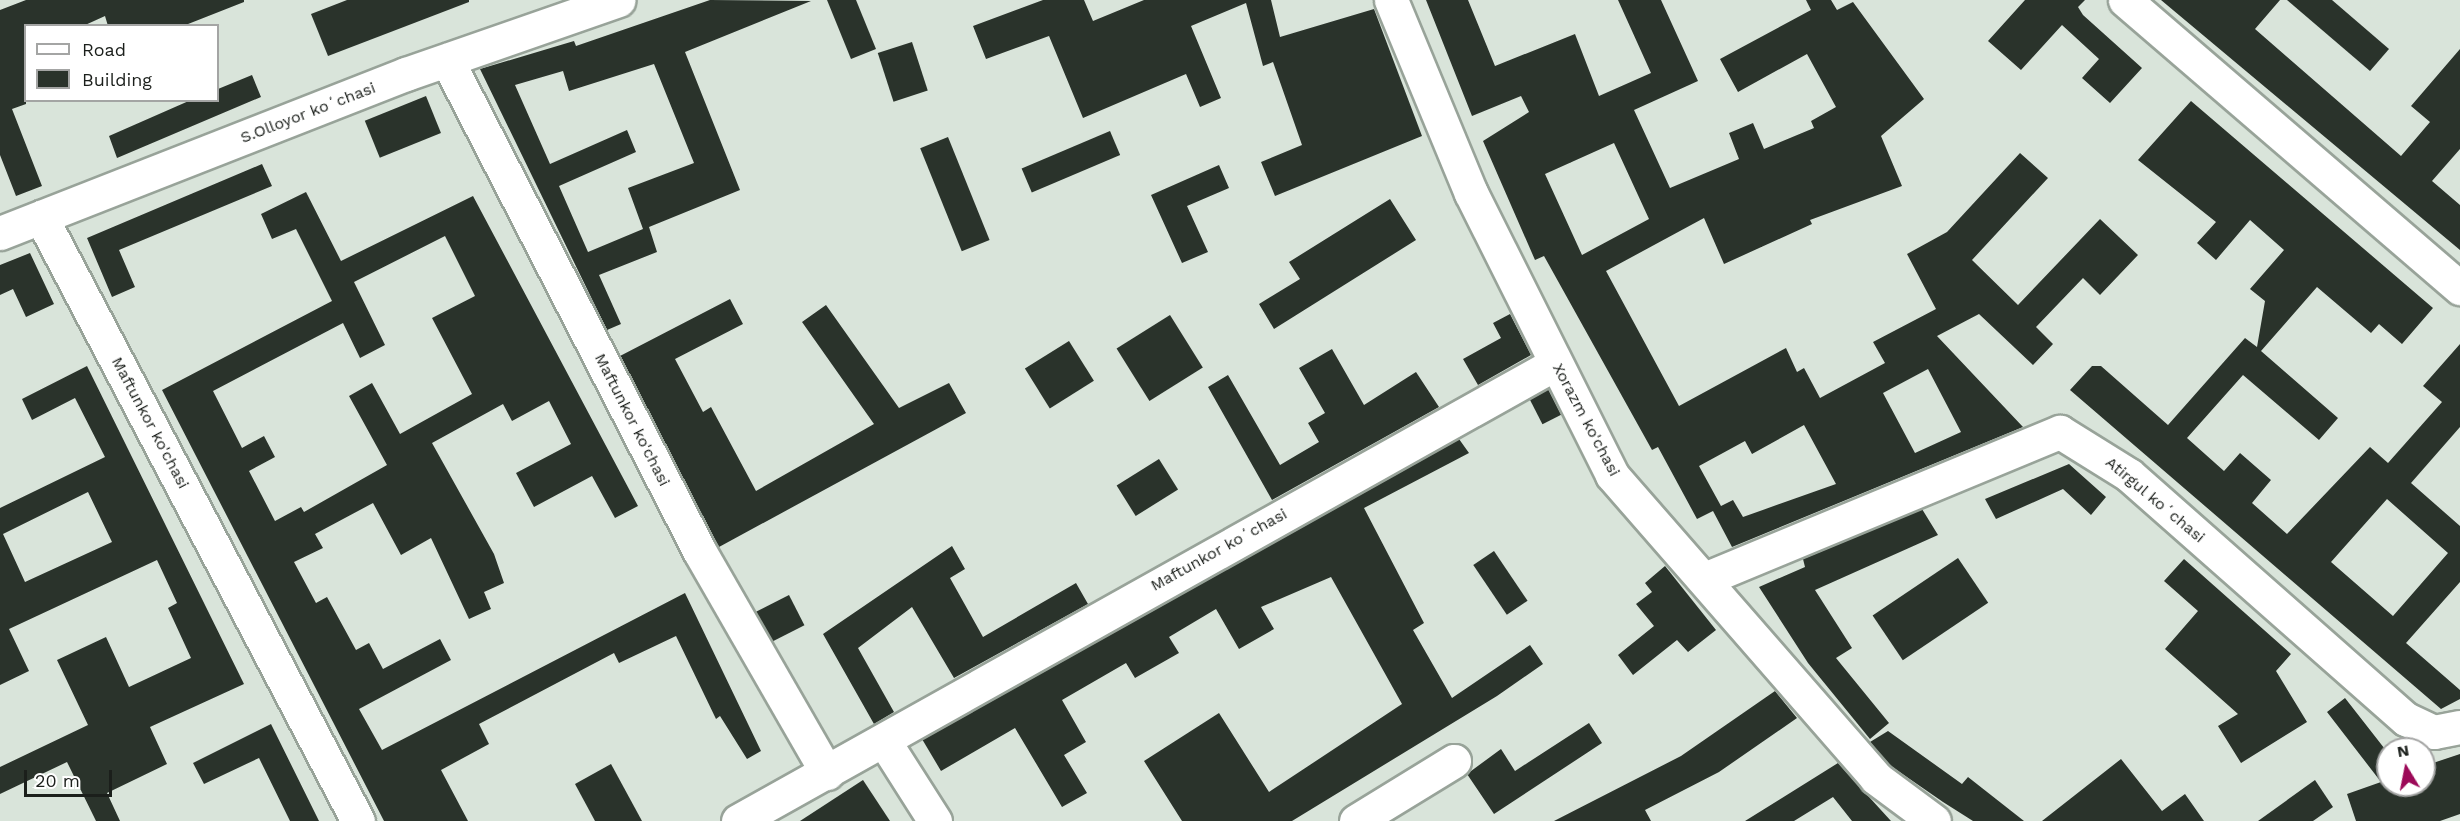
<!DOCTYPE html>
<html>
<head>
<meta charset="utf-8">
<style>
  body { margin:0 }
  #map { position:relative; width:2460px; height:821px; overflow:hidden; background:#d9e4da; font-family:"Work Sans",sans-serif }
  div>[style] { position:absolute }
  .building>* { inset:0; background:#2a332b; transform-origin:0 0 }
  .roads { filter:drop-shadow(2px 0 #98a399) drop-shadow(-2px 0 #98a399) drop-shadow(0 2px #98a399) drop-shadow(0 -2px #98a399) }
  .street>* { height:33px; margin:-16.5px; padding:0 16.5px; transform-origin:16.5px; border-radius:16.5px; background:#fff }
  span { translate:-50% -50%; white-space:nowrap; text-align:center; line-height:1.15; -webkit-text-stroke:6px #fff; paint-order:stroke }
  .street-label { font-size:16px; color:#1b1f1b }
  .legend { position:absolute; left:24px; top:24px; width:195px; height:78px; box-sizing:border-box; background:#fff; border:2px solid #a4a5a4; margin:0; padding:8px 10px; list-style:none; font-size:18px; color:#1b1f1b }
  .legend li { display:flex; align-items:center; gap:12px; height:30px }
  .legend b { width:30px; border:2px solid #a4a5a4 }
  .north { position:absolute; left:2376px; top:737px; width:60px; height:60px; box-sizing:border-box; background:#fff; border:2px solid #a4a5a4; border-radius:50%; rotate:350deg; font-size:16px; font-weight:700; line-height:24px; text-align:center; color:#1b1f1b }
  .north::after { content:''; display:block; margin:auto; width:21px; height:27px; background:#9c0958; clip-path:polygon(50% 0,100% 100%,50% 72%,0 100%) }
  .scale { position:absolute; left:24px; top:770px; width:88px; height:27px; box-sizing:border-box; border:3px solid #1b1f1b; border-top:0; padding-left:8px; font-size:18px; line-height:21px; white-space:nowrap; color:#1b1f1b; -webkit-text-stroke:4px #fff; paint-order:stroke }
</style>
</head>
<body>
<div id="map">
  <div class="building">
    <div style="clip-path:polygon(26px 0,244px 0,244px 2px,183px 26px,108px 26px,105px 16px,83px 26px,26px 26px,26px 104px,12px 109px,42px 186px,16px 196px,0 155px,0 10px)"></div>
    <div style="clip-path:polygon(347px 0,469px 0,469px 2px,328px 56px,311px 14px)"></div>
    <div style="clip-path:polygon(evenodd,710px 0,811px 1px,685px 52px,740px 190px,649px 227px,657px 252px,599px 275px,621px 324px,607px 330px,480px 69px,574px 41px,576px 46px,710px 0,654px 64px,694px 163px,628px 188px,643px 229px,588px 252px,559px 186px,636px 152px,627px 130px,550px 164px,515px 85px,563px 71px,569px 91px,654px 64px)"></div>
    <div style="clip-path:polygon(827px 0,856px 0,876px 49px,851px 59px)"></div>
    <div style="clip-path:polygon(1043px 0,1084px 0,1093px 21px,1144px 0,1271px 0,1280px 37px,1374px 9px,1422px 136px,1275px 196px,1261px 162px,1302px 145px,1273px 62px,1263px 66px,1246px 3px,1191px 26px,1221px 98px,1200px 107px,1186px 74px,1083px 118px,1049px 36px,986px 59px,973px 26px)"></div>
    <div style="clip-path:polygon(evenodd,1426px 0,1468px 0,1495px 66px,1575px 34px,1599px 96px,1651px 73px,1618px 0,1661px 0,1698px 81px,1634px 110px,1670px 188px,1739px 159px,1729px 133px,1753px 123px,1764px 149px,1814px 128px,1811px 121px,1836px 107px,1807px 54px,1738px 92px,1720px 59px,1811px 10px,1806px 0,1831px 0,1837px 10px,1853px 2px,1924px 99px,1881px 136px,1902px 186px,1810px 220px,1812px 224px,1724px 264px,1704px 218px,1606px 271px,1679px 406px,1786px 348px,1797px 372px,1804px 368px,1820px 398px,1885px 363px,1873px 342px,1936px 309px,1907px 254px,1947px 232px,2020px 153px,2048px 178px,1972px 260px,2018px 305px,2100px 219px,2138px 255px,2100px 295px,2083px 278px,2036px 327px,2053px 344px,2033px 365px,1979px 314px,1937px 336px,2023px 427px,1732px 547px,1713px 511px,1697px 519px,1658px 447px,1652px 450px,1544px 256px,1535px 260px,1483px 141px,1529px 112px,1521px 96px,1472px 116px,1426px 0,1614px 143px,1649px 219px,1582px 255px,1545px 174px,1614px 143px,1426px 0,1928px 369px,1961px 432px,1915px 453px,1883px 393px,1928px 369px,1426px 0,1804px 425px,1836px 484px,1743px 517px,1733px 500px,1721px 506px,1699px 466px,1745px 441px,1752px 454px,1804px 425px)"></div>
    <div style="clip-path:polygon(2025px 0,2085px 0,2078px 7px,2083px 15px,2142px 68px,2110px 103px,2082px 78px,2099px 59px,2062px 25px,2021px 70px,1988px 41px)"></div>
    <div style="clip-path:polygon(2161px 0,2280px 0,2255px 29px,2401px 156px,2430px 122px,2411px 106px,2460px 49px,2460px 149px,2432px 181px,2460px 205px,2460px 250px)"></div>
    <div style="clip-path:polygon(2287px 0,2332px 0,2389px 49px,2370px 71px)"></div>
    <div style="left:912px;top:42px;width:51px;height:36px;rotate:72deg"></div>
    <div style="clip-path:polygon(252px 75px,261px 97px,117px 158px,109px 136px,191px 100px,218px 100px,218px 89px)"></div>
    <div style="left:426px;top:96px;width:40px;height:66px;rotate:68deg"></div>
    <div style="clip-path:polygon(evenodd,2191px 101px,2433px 308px,2402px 344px,2379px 324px,2371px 333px,2317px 287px,2261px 351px,2338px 418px,2319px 440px,2243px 375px,2187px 438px,2224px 471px,2240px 453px,2271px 480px,2252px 503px,2287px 534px,2370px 447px,2388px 463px,2442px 402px,2423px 386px,2460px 344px,2460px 427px,2411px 483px,2460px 526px,2460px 582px,2406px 643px,2460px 690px,2460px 699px,2441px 709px,2070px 390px,2092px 366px,2101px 366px,2168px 425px,2245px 338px,2257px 347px,2265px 301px,2250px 289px,2284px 250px,2250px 220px,2216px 260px,2197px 243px,2216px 222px,2138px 160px,2191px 101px,2387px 499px,2448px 553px,2393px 616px,2331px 562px,2387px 499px)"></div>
    <div style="left:1110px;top:131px;width:26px;height:96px;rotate:67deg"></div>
    <div style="left:948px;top:137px;width:111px;height:30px;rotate:68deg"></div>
    <div style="clip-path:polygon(262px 164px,272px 186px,119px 250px,135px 287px,112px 297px,87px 238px)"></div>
    <div style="clip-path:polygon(1219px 165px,1229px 188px,1187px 206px,1208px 252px,1182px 263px,1151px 195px)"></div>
    <div style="clip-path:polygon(evenodd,306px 192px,341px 261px,473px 196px,638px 506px,615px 518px,592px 476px,534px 507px,516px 473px,571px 444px,549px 401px,512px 421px,503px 404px,432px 443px,494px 554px,504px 583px,484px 592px,491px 609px,469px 619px,431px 538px,401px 555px,373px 503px,315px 534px,323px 548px,294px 562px,316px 603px,327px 597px,356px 650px,369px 643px,383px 669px,440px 639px,451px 660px,359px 709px,382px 750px,685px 593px,761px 751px,747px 759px,720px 716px,716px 719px,676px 636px,619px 663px,614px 653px,479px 724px,489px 744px,441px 770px,468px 821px,384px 821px,162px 390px,332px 301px,296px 229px,272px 239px,261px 214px,306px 192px,445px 236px,475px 296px,432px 318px,472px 394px,400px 434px,372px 383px,349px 396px,387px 465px,304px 512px,301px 507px,275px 521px,249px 471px,275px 457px,264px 436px,242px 448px,213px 391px,343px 323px,360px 358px,385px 345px,354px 282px,445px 236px)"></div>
    <div style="clip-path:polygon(1390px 199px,1416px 240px,1274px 329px,1259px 304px,1300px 279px,1289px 262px)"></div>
    <div style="clip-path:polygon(30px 253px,54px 304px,26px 317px,13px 289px,0 295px,0 265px)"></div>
    <div style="clip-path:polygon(730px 299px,743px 324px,675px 359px,703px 412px,711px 407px,756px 491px,874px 424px,802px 322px,826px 305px,899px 408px,949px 383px,966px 413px,719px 547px,620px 356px)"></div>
    <div style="clip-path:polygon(1510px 314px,1531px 355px,1478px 385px,1463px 359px,1501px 338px,1493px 323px)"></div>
    <div style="left:1170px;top:315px;width:62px;height:63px;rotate:58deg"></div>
    <div style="left:1069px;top:341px;width:47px;height:52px;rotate:58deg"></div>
    <div style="clip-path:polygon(1332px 349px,1364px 405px,1416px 372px,1439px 407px,1272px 500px,1208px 387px,1228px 375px,1280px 465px,1319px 442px,1308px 423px,1325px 413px,1299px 368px)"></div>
    <div style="clip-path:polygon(evenodd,87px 366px,244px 684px,150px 727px,167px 764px,107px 793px,120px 821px,96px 821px,67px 762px,0 794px,0 767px,88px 725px,57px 660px,106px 637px,129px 687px,191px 658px,168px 608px,177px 603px,157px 560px,9px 629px,29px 671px,0 685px,0 508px,105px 457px,75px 398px,32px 420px,22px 399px,87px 366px,88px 492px,112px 542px,25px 582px,3px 534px,88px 492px)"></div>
    <div style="left:1548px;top:389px;width:29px;height:21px;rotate:63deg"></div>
    <div style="clip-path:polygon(1459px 439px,1469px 453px,1364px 508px,1424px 623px,1413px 630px,1452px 698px,1530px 645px,1543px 664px,1497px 696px,1292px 821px,1182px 821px,1144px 761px,1219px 713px,1269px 792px,1402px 704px,1331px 577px,1261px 607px,1274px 629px,1239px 649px,1216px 609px,1169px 637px,1179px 653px,1135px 678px,1126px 663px,1062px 700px,1086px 742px,1064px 755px,1087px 793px,1062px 807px,1015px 728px,941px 771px,922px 739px)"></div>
    <div style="left:1159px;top:459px;width:36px;height:50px;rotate:58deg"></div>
    <div style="clip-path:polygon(2069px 464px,2106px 497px,2091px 515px,2063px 489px,1996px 519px,1985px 499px)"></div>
    <div style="clip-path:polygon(1922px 509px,1938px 535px,1815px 590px,1852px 648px,1836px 658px,1889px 723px,1870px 739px,1808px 663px,1759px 587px,1805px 567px,1803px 559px)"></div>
    <div style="clip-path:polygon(952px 546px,965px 569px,950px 578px,983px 637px,1076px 583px,1088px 604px,954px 678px,912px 607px,858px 648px,894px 712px,874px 724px,823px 634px)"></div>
    <div style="left:1494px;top:551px;width:60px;height:25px;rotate:56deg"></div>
    <div style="left:1958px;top:558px;width:54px;height:103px;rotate:56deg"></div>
    <div style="clip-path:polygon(2184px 559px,2291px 654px,2276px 671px,2307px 722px,2241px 763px,2218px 726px,2238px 714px,2165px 649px,2198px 611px,2164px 581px)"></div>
    <div style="clip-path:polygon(1665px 566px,1716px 630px,1688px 652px,1677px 640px,1633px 675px,1618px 655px,1654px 626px,1636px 604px,1652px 592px,1645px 583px)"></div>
    <div style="left:789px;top:595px;width:34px;height:37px;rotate:63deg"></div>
    <div style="clip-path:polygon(1775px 691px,1797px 718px,1719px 772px,1645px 810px,1651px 821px,1554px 821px,1681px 756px)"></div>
    <div style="clip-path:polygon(2345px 698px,2388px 753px,2388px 785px,2424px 785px,2424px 766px,2460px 754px,2460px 814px,2440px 821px,2356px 821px,2347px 794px,2381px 782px,2327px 712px)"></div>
    <div style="clip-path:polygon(1589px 723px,1602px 743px,1494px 814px,1467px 774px,1501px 749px,1515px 771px)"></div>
    <div style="clip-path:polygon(271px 724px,319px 821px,290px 821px,259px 758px,204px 784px,193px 763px)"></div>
    <div style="clip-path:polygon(1888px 731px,1962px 784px,1968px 777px,2024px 821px,1973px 821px,1943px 802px,1888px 764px,1870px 742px)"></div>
    <div style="clip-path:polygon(2121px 759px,2162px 811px,2185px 794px,2204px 821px,2042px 821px)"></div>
    <div style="clip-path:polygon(1838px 763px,1891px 821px,1852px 821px,1833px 797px,1794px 821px,1745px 821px)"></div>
    <div style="clip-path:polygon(611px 764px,642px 821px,595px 821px,575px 784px)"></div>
    <div style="clip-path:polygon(863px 780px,890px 821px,800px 821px)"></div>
    <div style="clip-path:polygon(2315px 780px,2333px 807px,2313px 821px,2258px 821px)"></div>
  </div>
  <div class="roads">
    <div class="street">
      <div style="left:1391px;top:0;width:209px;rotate:67.5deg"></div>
      <div style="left:1471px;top:193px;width:315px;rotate:63.4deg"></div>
      <div style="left:1612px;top:475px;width:402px;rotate:48.9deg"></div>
      <div style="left:1876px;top:778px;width:72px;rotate:36.6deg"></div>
      <div style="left:2125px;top:0;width:442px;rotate:40.7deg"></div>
      <div style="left:447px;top:60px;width:553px;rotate:62.79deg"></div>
      <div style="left:700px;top:552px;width:255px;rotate:60.1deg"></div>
      <div style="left:41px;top:217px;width:682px;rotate:62.31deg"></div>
      <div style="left:0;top:233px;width:436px;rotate:-21.4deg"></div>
      <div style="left:406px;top:74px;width:225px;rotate:-19.2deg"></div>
      <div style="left:1707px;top:578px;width:382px;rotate:-22.5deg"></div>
      <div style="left:2060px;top:432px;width:81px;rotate:31.9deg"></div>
      <div style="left:2129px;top:475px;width:369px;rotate:41.4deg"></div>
      <div style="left:2406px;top:719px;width:31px;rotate:25deg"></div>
      <div style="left:2434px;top:732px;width:26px;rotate:-11deg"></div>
      <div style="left:884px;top:741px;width:95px;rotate:57.5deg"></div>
      <div style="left:738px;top:821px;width:937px;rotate:-29.24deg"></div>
      <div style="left:1356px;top:821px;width:115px;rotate:-31.5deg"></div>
    </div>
  </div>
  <div class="street-label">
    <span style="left:308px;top:113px;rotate:-21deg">S.Olloyor koʻchasi</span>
    <span style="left:632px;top:420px;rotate:63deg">Maftunkor ko'chasi</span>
    <span style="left:1586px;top:420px;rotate:62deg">Xorazm ko'chasi</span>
    <span style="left:150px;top:423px;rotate:62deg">Maftunkor ko'chasi</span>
    <span style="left:2155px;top:500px;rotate:40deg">Atirgul koʻchasi</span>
    <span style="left:1219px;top:550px;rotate:-29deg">Maftunkor koʻchasi</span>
  </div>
  <ul class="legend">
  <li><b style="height:8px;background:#fff"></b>Road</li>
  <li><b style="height:16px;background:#2a332b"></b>Building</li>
  </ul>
  <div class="north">N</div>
  <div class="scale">20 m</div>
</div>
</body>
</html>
